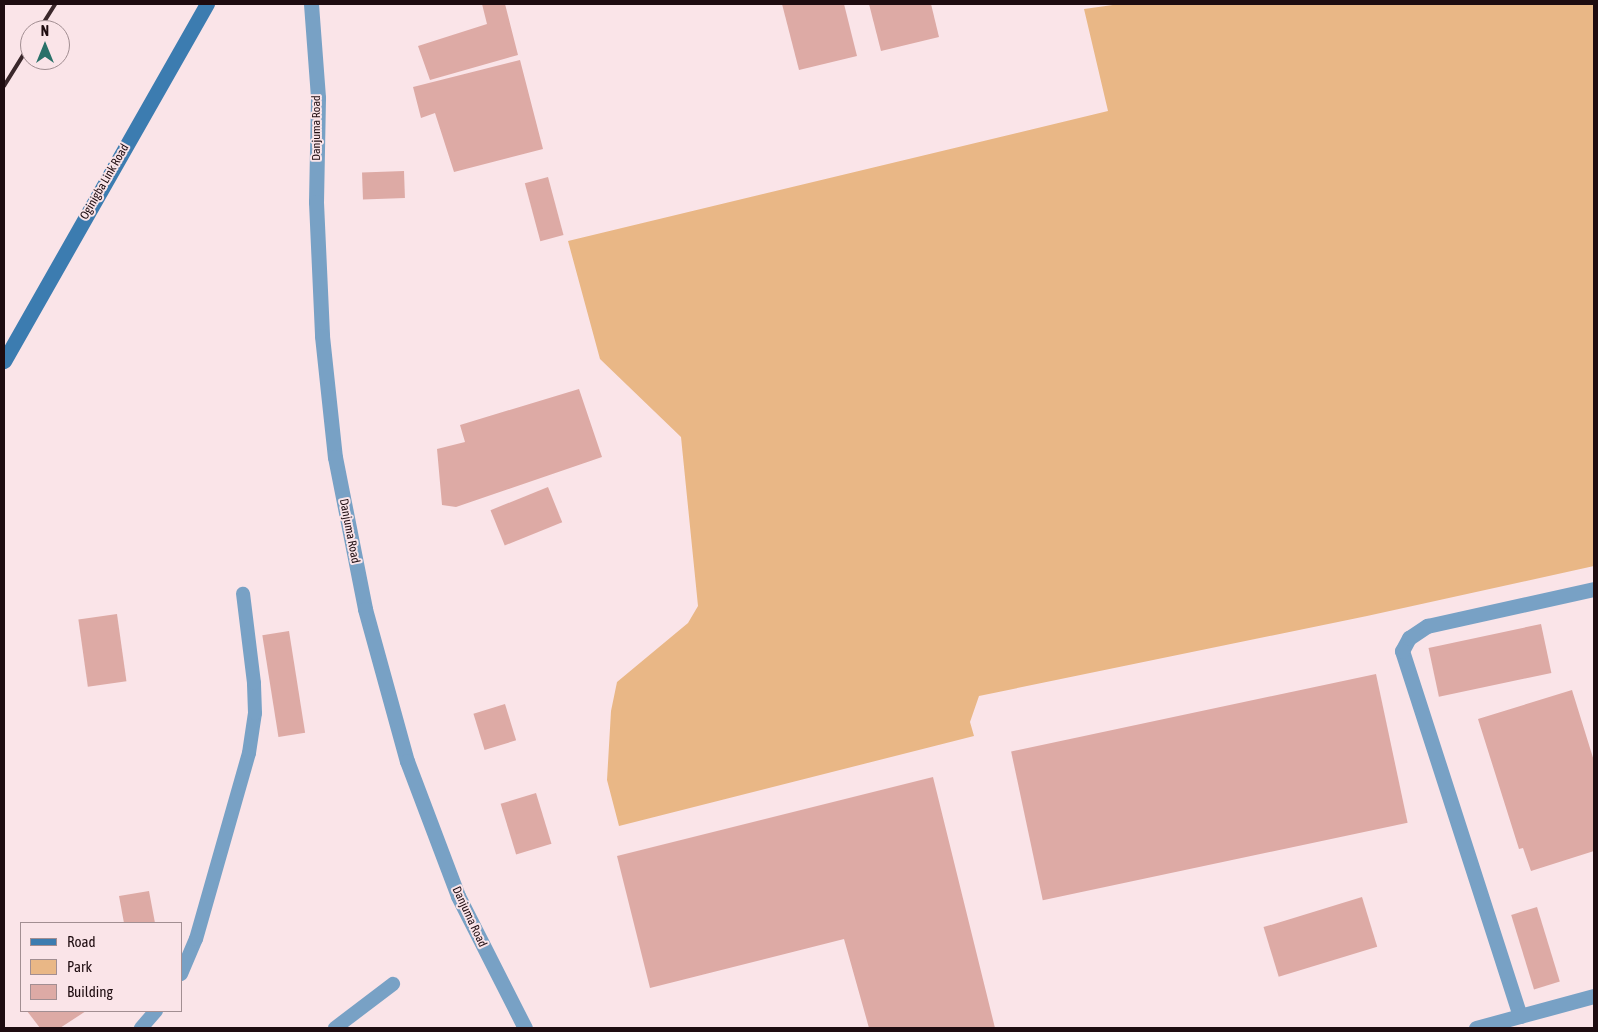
<!DOCTYPE html>
<html>
<head>
<meta charset="utf-8">
<style>
  body { margin:0 }
  #map { position:relative; width:1598px; height:1032px; overflow:hidden; background:#fae4e8; font-family:"Asap Condensed",sans-serif }
  div>[style] { position:absolute }
  .green>* { inset:0; background:#e9b786 }
  .building>* { inset:0; background:#ddaaa5; transform-origin:0 0 }
  .lane>* { height:14px; margin:-7px; padding:0 7px; transform-origin:7px; border-radius:7px; background:#78a1c5 }
  .street>* { height:15px; margin:-7.5px; padding:0 7.5px; transform-origin:7.5px; border-radius:7.5px; background:#78a1c5 }
  .secondary>* { height:15px; margin:-7.5px; padding:0 7.5px; transform-origin:7.5px; border-radius:7.5px; background:#3c7cb0 }
  .rail>* { height:4px; margin:-2px; padding:0 2px; transform-origin:2px; border-radius:2px; background:#3a272b }
  span { translate:-50% -50%; white-space:nowrap; text-align:center; line-height:1.15; -webkit-text-stroke:4px #fae4e8; paint-order:stroke }
  .street-label { font-size:12px; color:#1e0c10 }
  .frame { position:absolute; inset:0; border:5px solid #1e0c10; pointer-events:none }
  .legend { position:absolute; left:20px; top:922px; width:162px; height:90px; box-sizing:border-box; background:#fae4e8; border:1px solid #a28e92; margin:0; padding:6px 9px; list-style:none; font-size:15px; color:#1e0c10 }
  .legend li { display:flex; align-items:center; gap:10px; height:25px }
  .legend b { width:25px; border:1px solid #a28e92 }
  .north { position:absolute; left:20px; top:20px; width:50px; height:50px; box-sizing:border-box; background:#fae4e8; border:1px solid #a28e92; border-radius:50%; rotate:0deg; font-size:14px; font-weight:700; line-height:20px; text-align:center; color:#1e0c10 }
  .north::after { content:''; display:block; margin:auto; width:18px; height:22px; background:#297169; clip-path:polygon(50% 0,100% 100%,50% 72%,0 100%) }
</style>
</head>
<body>
<div id="map">
  <div class="green">
    <div style="clip-path:polygon(1120px 4px,1594px 4px,1594px 566px,1367px 616px,979px 696px,970px 722px,974px 736px,619px 826px,607px 780px,611px 711px,617px 682px,688px 623px,698px 606px,681px 437px,600px 359px,568px 241px,1108px 111px,1084px 9px)"></div>
  </div>
  <div class="building">
    <div style="clip-path:polygon(482px 4px,505px 4px,518px 55px,430px 80px,418px 46px,487px 24px)"></div>
    <div style="clip-path:polygon(782px 4px,844px 4px,857px 56px,799px 70px)"></div>
    <div style="clip-path:polygon(869px 4px,931px 4px,939px 37px,881px 51px)"></div>
    <div style="clip-path:polygon(520px 60px,543px 149px,454px 172px,435px 113px,421px 118px,413px 87px)"></div>
    <div style="left:404px;top:171px;width:27px;height:42px;rotate:88deg"></div>
    <div style="left:548px;top:177px;width:60px;height:24px;rotate:75deg"></div>
    <div style="clip-path:polygon(579px 389px,602px 457px,456px 507px,442px 505px,437px 449px,465px 442px,460px 425px)"></div>
    <div style="left:548px;top:487px;width:38px;height:62px;rotate:68deg"></div>
    <div style="left:117px;top:614px;width:68px;height:39px;rotate:82deg"></div>
    <div style="left:1541px;top:624px;width:50px;height:115px;rotate:78deg"></div>
    <div style="left:289px;top:631px;width:103px;height:27px;rotate:81deg"></div>
    <div style="left:1376px;top:674px;width:152px;height:373px;rotate:78deg"></div>
    <div style="clip-path:polygon(1572px 690px,1594px 761px,1594px 851px,1531px 871px,1523px 848px,1519px 849px,1478px 719px)"></div>
    <div style="left:505px;top:704px;width:38px;height:33px;rotate:73deg"></div>
    <div style="clip-path:polygon(933px 777px,995px 1028px,869px 1028px,844px 939px,650px 988px,617px 856px)"></div>
    <div style="left:536px;top:793px;width:53px;height:37px;rotate:73deg"></div>
    <div style="clip-path:polygon(149px 891px,155px 923px,124px 923px,119px 896px)"></div>
    <div style="left:1362px;top:897px;width:52px;height:103px;rotate:73deg"></div>
    <div style="left:1537px;top:907px;width:78px;height:27px;rotate:73deg"></div>
    <div style="clip-path:polygon(27px 1011px,86px 1011px,60px 1028px,40px 1028px)"></div>
  </div>
  <div class="lane">
    <div style="left:181px;top:974px;width:38px;rotate:-67deg"></div>
    <div style="left:196px;top:939px;width:193px;rotate:-74.1deg"></div>
    <div style="left:249px;top:753px;width:40px;rotate:-81.5deg"></div>
    <div style="left:255px;top:713px;width:30px;rotate:-92deg"></div>
    <div style="left:254px;top:683px;width:90px;rotate:-97deg"></div>
    <div style="left:141px;top:1028px;width:23px;rotate:-49deg"></div>
    <div style="left:335px;top:1028px;width:73px;rotate:-37.2deg"></div>
  </div>
  <div class="street">
    <div style="left:311px;top:4px;width:94px;rotate:85.7deg"></div>
    <div style="left:318px;top:98px;width:104px;rotate:91.1deg"></div>
    <div style="left:316px;top:202px;width:134px;rotate:87.4deg"></div>
    <div style="left:322px;top:336px;width:122px;rotate:83.9deg"></div>
    <div style="left:335px;top:457px;width:155px;rotate:78.8deg"></div>
    <div style="left:365px;top:609px;width:158px;rotate:74.6deg"></div>
    <div style="left:407px;top:761px;width:144px;rotate:69.3deg"></div>
    <div style="left:458px;top:896px;width:148px;rotate:63.1deg"></div>
    <div style="left:1520px;top:1016px;width:384px;rotate:-107.9deg"></div>
    <div style="left:1402px;top:651px;width:15px;rotate:-62deg"></div>
    <div style="left:1409px;top:638px;width:22px;rotate:-34deg"></div>
    <div style="left:1427px;top:626px;width:171px;rotate:-12.5deg"></div>
    <div style="left:1476px;top:1028px;width:122px;rotate:-15.2deg"></div>
  </div>
  <div class="secondary">
    <div style="left:4px;top:361px;width:411px;rotate:-60.4deg"></div>
  </div>
  <div class="rail">
    <div style="left:39px;top:30px;width:31px;rotate:-58deg"></div>
    <div style="left:4px;top:86px;width:49px;rotate:-58.2deg"></div>
  </div>
  <div class="street-label">
    <span style="left:317px;top:128px;rotate:-90deg">Danjuma Road</span>
    <span style="left:105px;top:182px;rotate:-60deg">Oginigba Link Road</span>
    <span style="left:349px;top:531px;rotate:79deg">Danjuma Road</span>
    <span style="left:469px;top:917px;rotate:65deg">Danjuma Road</span>
  </div>
  <div class="frame"></div>
  <ul class="legend">
  <li><b style="height:6px;background:#3c7cb0"></b>Road</li>
  <li><b style="height:14px;background:#e9b786"></b>Park</li>
  <li><b style="height:14px;background:#ddaaa5"></b>Building</li>
  </ul>
  <div class="north">N</div>
</div>
</body>
</html>
